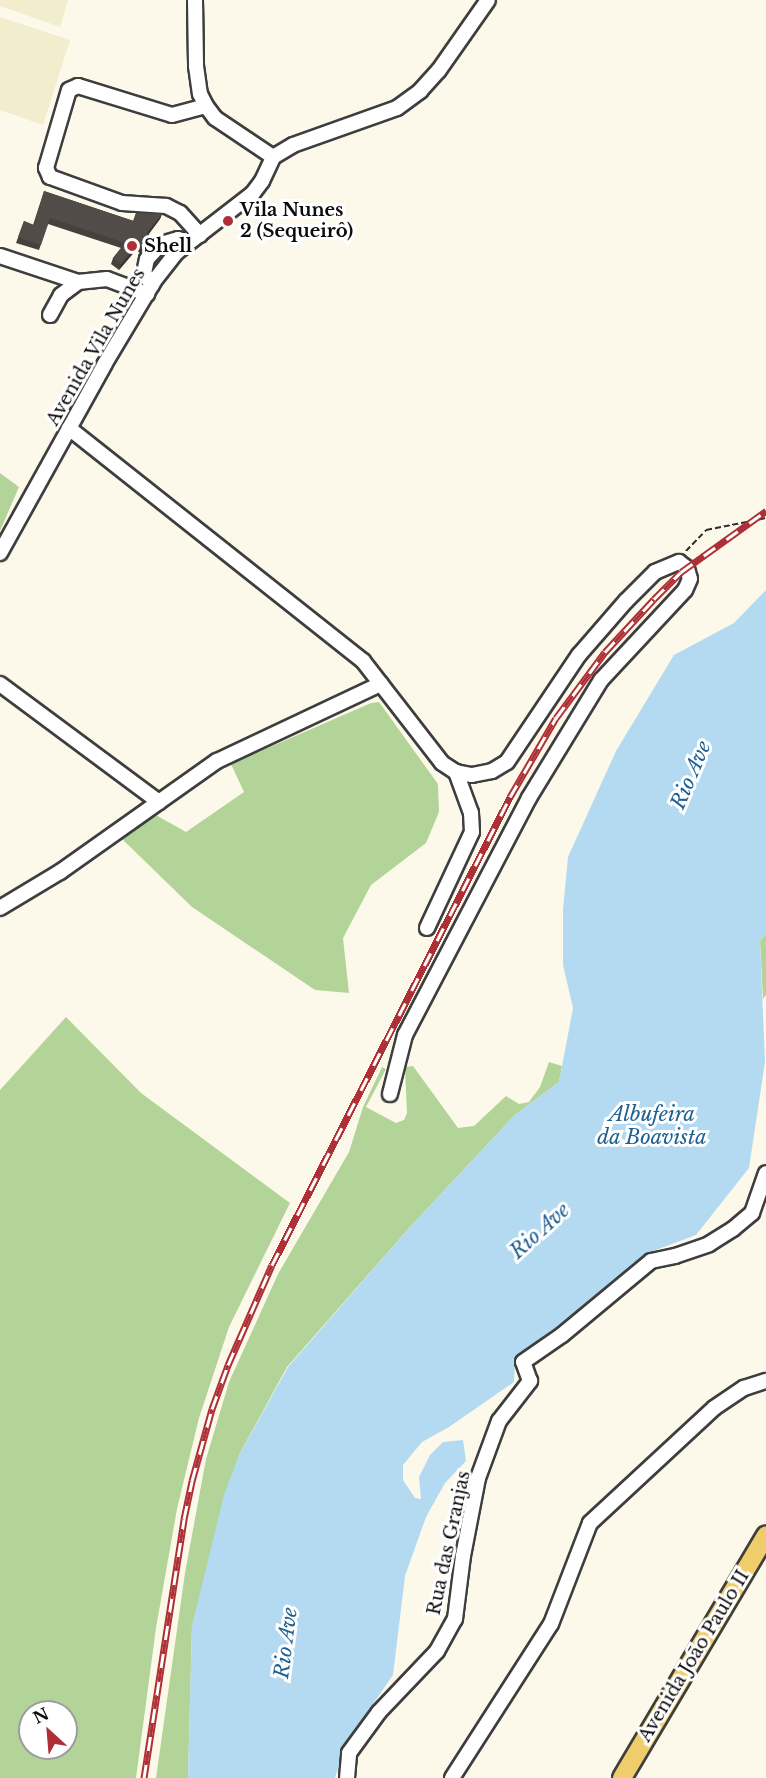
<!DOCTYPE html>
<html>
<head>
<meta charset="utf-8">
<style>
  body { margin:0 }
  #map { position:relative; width:766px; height:1778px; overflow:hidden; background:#fdf9ea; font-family:"Libre Baskerville",serif }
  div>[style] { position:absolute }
  .farmland>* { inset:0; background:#f1edcd }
  .forest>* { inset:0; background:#b3d498 }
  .water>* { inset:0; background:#b3daf1 }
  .path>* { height:2px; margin-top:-1px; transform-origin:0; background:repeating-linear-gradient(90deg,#2d2d2d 0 6px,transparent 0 9px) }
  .roads { filter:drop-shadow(2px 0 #3e3e3e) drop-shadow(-2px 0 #3e3e3e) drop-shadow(0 2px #3e3e3e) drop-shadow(0 -2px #3e3e3e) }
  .minor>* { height:14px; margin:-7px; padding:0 7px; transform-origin:7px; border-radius:7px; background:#fff }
  .major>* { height:18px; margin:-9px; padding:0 9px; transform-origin:9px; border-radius:9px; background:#eecd6a }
  .rail>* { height:7px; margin-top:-3.5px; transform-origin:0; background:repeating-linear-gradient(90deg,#fff 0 14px,#af2f36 0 28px); box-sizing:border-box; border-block:2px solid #af2f36 }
  .wall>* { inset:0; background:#47413e }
  .shaded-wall>* { inset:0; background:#393532 }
  .building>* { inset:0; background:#524c48 }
  .dots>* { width:16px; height:16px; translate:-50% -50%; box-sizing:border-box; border:3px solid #fff; border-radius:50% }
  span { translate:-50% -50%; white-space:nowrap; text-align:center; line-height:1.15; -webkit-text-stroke:6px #fff; paint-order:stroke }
  .poi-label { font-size:18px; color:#0b0b0b; font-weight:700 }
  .left { translate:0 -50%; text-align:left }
  .street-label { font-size:18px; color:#0b0b0b }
  .water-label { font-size:20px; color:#1f6092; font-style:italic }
  .north { position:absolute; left:18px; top:1700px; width:60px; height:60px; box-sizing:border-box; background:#fff; border:2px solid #9d9d9d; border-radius:50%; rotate:334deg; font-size:16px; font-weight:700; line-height:24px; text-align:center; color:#0b0b0b }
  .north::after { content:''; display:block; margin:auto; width:21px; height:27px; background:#af2f36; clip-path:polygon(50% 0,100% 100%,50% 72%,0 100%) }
</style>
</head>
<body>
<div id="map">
  <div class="farmland">
    <div style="clip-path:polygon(0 0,68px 0,60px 27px,0 6px)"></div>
    <div style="clip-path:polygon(0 17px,70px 40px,43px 125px,0 110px)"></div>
  </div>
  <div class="forest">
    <div style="clip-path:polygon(0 473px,19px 487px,0 531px)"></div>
    <div style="clip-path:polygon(379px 702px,438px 784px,439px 812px,426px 843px,371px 885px,343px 938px,349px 993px,315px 990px,192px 907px,121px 838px,154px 814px,186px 832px,244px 792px,231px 764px,371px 703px)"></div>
    <div style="clip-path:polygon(766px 933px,766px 995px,763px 999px,760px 941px)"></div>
    <div style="clip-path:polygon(evenodd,66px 1017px,141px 1093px,290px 1203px,229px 1327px,199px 1418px,177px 1509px,156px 1628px,136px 1778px,0 1778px,0 1090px,66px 1017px,30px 1712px,66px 1712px,66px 1748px,30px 1748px,30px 1712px)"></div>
    <div style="clip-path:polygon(549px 1062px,562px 1066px,559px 1082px,515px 1115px,410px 1227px,287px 1367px,239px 1455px,192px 1626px,188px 1778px,156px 1778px,185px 1573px,206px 1459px,229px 1382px,278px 1274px,349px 1152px,363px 1107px,382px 1067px,386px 1069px,366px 1107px,396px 1123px,404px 1120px,407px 1113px,405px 1067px,413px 1066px,458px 1128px,474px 1126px,506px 1096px,519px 1104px,529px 1102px,540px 1087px)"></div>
  </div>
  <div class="water">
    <div style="clip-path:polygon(766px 590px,766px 933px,760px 941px,765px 1062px,749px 1168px,696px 1235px,653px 1251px,515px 1359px,514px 1382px,449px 1427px,422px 1442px,403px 1465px,403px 1480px,415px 1498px,421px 1499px,419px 1477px,430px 1455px,443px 1442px,463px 1440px,466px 1461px,445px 1483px,426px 1517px,405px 1576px,393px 1675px,345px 1745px,335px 1778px,188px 1778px,192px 1626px,224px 1495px,239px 1455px,288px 1367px,410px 1227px,515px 1115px,559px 1082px,573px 1008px,563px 965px,563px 909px,568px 857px,616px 751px,674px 655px,734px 623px)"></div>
  </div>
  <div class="path">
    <div style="left:686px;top:551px;width:29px;rotate:-46deg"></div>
    <div style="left:706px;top:530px;width:61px;rotate:-11.3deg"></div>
  </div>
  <div class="roads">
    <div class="minor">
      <div style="left:195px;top:0;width:66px;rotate:89.1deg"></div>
      <div style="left:196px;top:66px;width:28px;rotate:82deg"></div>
      <div style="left:200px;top:94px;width:13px;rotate:63deg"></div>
      <div style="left:206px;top:106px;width:15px;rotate:53deg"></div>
      <div style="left:215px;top:118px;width:70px;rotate:33.9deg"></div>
      <div style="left:273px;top:157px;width:23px;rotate:-31deg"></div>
      <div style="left:293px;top:145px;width:110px;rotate:-19.6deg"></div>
      <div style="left:397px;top:108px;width:29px;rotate:-36deg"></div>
      <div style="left:420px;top:91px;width:28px;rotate:-48deg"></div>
      <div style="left:439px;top:70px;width:85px;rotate:-55deg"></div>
      <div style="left:200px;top:235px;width:30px;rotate:-132deg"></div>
      <div style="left:180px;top:213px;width:16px;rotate:-153deg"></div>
      <div style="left:166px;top:206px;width:44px;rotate:-176.1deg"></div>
      <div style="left:122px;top:203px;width:77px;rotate:-160.1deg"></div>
      <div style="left:50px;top:177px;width:10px;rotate:-114deg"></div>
      <div style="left:46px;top:168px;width:81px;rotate:-73.6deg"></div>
      <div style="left:69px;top:90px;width:10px;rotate:-24deg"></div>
      <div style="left:78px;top:86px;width:98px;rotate:17.1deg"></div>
      <div style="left:172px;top:115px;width:35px;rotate:-15deg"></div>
      <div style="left:0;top:256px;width:82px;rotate:18.4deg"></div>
      <div style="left:78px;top:282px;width:29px;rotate:-6deg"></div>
      <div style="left:107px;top:279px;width:43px;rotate:20.6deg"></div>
      <div style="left:152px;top:285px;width:14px;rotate:-124deg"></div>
      <div style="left:144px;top:273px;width:14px;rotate:-78deg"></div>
      <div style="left:147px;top:259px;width:21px;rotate:-47deg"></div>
      <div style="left:161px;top:244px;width:18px;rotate:-16deg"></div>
      <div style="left:178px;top:239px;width:12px;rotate:14deg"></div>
      <div style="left:50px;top:315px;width:23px;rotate:-61deg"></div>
      <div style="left:61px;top:295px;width:21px;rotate:-37deg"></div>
      <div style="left:69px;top:428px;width:375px;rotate:38.4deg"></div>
      <div style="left:363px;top:661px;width:129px;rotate:52.2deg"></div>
      <div style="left:442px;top:763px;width:17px;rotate:33deg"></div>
      <div style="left:456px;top:772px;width:16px;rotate:11deg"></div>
      <div style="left:472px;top:775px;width:20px;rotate:-11deg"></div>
      <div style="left:492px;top:771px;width:17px;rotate:-31deg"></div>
      <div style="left:507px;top:762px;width:129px;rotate:-56.1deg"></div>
      <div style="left:579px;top:655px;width:72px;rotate:-49deg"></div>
      <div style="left:626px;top:601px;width:41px;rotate:-45deg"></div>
      <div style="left:655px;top:572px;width:26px;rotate:-23deg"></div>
      <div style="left:679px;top:562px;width:10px;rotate:37deg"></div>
      <div style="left:687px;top:568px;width:11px;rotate:75deg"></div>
      <div style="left:690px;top:579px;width:12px;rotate:114deg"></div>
      <div style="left:685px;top:590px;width:123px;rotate:133deg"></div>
      <div style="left:601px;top:680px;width:138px;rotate:121.4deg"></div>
      <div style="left:529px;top:798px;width:267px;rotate:117.6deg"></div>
      <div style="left:405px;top:1035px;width:61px;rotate:104.3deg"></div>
      <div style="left:0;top:553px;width:215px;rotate:-61deg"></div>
      <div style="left:104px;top:365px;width:98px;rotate:-59.2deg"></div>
      <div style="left:154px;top:281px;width:37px;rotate:-52deg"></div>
      <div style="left:177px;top:252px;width:96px;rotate:-37.8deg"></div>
      <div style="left:253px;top:193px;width:15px;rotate:-53deg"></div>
      <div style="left:262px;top:181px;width:26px;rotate:-65deg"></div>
      <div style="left:0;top:684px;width:198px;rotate:36.6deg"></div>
      <div style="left:0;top:908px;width:70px;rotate:-31deg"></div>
      <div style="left:60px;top:872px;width:192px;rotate:-35.3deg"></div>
      <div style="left:217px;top:761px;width:181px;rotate:-25.2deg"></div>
      <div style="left:427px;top:928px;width:106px;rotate:-64.9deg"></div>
      <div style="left:472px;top:832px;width:19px;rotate:-93deg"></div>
      <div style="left:471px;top:813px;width:44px;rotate:-110.1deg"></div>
      <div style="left:347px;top:1778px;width:25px;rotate:-85deg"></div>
      <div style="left:349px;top:1753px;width:51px;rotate:-53.8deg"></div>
      <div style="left:379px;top:1712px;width:84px;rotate:-46.4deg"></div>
      <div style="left:437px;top:1651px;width:37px;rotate:-61deg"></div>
      <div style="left:455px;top:1619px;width:64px;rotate:-82.8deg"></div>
      <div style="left:463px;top:1556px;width:79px;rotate:-79.1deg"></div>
      <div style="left:478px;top:1478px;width:61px;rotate:-69.8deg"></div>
      <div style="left:499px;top:1421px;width:51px;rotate:-52.2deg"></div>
      <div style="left:530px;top:1381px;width:20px;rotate:-110deg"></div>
      <div style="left:523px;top:1362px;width:47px;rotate:-34.7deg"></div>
      <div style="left:562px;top:1335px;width:116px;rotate:-39.7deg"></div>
      <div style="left:651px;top:1261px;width:25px;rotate:-12deg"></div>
      <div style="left:675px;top:1256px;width:36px;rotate:-19deg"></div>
      <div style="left:709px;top:1244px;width:28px;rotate:-32deg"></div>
      <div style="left:733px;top:1229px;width:25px;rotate:-40deg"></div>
      <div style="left:752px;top:1213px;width:42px;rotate:-70.7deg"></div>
      <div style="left:452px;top:1778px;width:183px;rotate:-57.3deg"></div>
      <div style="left:551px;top:1624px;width:108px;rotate:-68.9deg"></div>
      <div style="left:590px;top:1523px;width:169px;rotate:-42.8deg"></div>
      <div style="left:714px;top:1408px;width:36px;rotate:-34deg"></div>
      <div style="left:744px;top:1388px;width:23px;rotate:-18deg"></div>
    </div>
    <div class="major">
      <div style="left:622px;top:1778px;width:282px;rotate:-59.3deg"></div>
    </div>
  </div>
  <div class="rail">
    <div style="left:144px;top:1778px;width:262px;rotate:-81.2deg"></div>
    <div style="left:184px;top:1519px;width:39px;rotate:-78deg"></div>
    <div style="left:192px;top:1481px;width:75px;rotate:-74.5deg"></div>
    <div style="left:212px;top:1409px;width:47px;rotate:-70deg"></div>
    <div style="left:228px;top:1365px;width:109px;rotate:-66.3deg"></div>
    <div style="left:272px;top:1265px;width:525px;rotate:-63.04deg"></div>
    <div style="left:510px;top:797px;width:91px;rotate:-59.8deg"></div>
    <div style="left:556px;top:718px;width:82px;rotate:-53.4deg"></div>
    <div style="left:605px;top:652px;width:72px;rotate:-47.2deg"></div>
    <div style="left:654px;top:599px;width:38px;rotate:-45deg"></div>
    <div style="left:681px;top:572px;width:105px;rotate:-35.7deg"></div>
  </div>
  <div class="wall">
    <div style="clip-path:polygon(44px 191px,133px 221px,136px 213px,162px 214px,160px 219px,149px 234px,150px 242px,140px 253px,136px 250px,119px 270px,111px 264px,113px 258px,121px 248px,48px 224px,39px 250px,16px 243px,24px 221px,33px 225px)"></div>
  </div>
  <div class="shaded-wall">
    <div style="clip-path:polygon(162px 214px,160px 219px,145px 238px,147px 233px)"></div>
    <div style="clip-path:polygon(152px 237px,150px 242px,140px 253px,142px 248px)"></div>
    <div style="clip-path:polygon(138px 244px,136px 250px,119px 270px,121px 264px)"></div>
  </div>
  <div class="building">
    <div style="clip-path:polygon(44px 191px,134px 221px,136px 213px,162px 214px,147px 233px,152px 237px,142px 248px,138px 244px,121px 264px,113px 258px,125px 243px,50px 218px,41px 245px,18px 237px,24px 221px,34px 225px)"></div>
  </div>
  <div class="dots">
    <div style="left:228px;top:221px;background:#af2f36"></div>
    <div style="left:132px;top:246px;background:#af2f36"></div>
  </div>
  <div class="poi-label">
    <span class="left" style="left:240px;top:221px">Vila Nunes<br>2 (Sequeirô)</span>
    <span class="left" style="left:144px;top:246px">Shell</span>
  </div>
  <div class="street-label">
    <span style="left:96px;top:347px;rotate:-60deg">Avenida Vila Nunes</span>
    <span style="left:449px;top:1543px;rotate:-78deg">Rua das Granjas</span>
    <span style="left:694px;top:1656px;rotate:-59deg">Avenida João Paulo II</span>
  </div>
  <div class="water-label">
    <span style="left:691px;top:775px;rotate:-67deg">Rio Ave</span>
    <span style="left:652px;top:1126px">Albufeira<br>da Boavista</span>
    <span style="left:540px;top:1231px;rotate:-42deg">Rio Ave</span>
    <span style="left:286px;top:1643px;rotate:-83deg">Rio Ave</span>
  </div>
  <div class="north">N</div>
</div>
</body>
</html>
